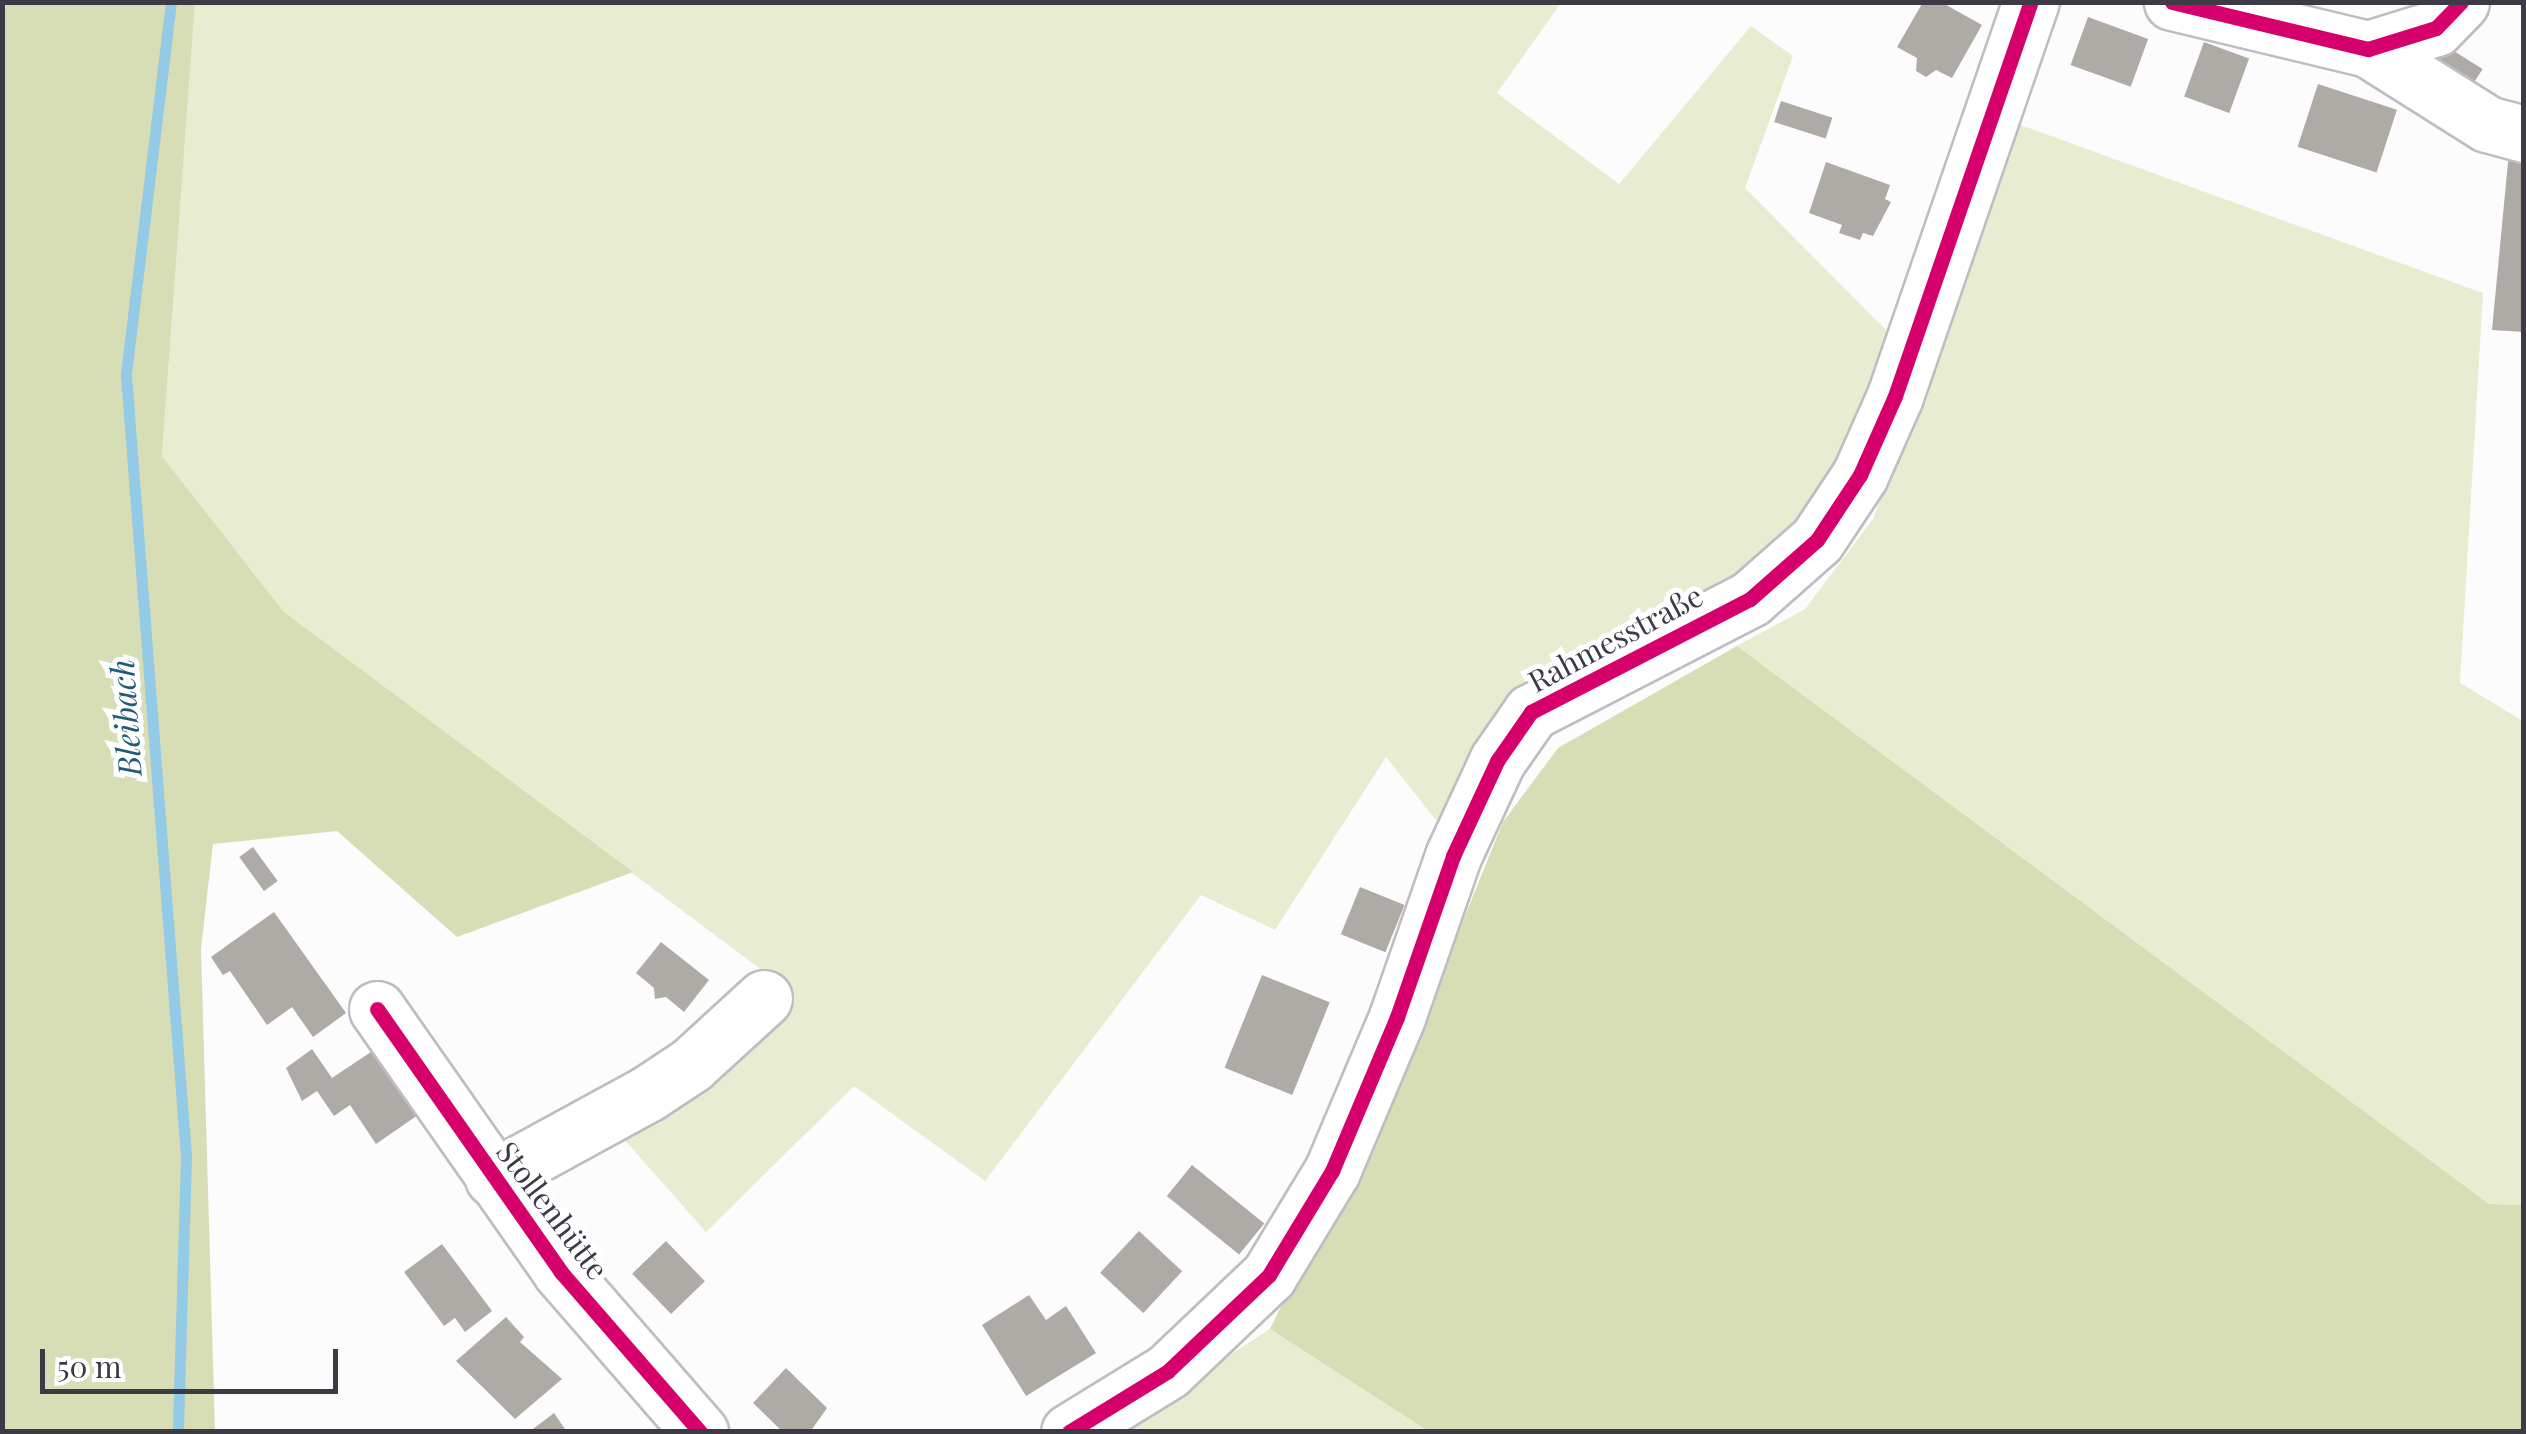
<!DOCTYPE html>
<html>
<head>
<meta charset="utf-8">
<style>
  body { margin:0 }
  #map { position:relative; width:2526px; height:1434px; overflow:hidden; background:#fcfcfc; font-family:"Playfair Display",serif }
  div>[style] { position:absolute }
  .green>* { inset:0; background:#e8edd2 }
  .forest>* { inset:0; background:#d7ddb4 }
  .stream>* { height:11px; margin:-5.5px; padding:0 5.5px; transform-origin:5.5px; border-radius:5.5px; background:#93cae6 }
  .building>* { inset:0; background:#aeaba7; transform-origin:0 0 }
  .roads { filter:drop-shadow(2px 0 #bfbdc2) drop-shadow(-2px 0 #bfbdc2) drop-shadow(0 2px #bfbdc2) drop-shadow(0 -2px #bfbdc2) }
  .minor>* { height:55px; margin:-27.5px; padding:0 27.5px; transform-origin:27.5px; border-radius:27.5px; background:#fff }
  .cycleway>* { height:15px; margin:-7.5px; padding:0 7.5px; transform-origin:7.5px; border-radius:7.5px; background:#d6006c }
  span { translate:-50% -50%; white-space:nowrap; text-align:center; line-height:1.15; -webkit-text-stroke:10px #fff; paint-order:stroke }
  .street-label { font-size:30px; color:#3d3a45 }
  .water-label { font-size:32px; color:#1f5c78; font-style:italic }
  .frame { position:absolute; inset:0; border:5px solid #3d3a45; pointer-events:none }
  .scale { position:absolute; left:40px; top:1349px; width:298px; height:45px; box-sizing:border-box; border:5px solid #3d3a45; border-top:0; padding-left:12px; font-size:30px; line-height:35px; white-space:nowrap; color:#3d3a45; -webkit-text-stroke:8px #fff; paint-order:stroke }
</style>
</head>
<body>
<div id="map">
  <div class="green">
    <div style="clip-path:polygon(195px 3px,1561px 3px,1497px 93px,1619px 184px,1751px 26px,1793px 56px,1745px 188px,1900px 344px,1869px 431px,1739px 596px,1529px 705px,1447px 834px,1386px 757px,1275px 930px,1201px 895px,985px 1181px,854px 1086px,706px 1232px,614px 1128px,787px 989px,284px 612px,162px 456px)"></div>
    <div style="clip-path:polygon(2018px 124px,2483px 293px,2460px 683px,2523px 721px,2523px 1205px,2489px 1204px,1737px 646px,1805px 609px,1873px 519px)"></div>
    <div style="clip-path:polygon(1270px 1329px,1428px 1431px,1110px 1432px)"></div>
  </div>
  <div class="forest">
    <div style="clip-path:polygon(3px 2px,195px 3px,162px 456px,284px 612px,633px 872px,457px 937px,337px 831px,213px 844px,201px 949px,215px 1431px,3px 1431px)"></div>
    <div style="clip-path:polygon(1737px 646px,2489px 1204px,2523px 1205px,2523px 1431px,1428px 1431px,1270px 1329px,1428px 1007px,1503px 822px,1558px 748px)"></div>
  </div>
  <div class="stream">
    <div style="left:171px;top:2px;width:376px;rotate:96.9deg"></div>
    <div style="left:126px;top:375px;width:784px;rotate:85.61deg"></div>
    <div style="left:186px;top:1157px;width:275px;rotate:91.7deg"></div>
  </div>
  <div class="building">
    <div style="clip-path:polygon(1923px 2px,1941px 2px,1982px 25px,1952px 78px,1936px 70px,1926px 77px,1916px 71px,1917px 58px,1897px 47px)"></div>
    <div style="left:2088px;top:17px;width:64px;height:51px;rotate:20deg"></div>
    <div style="left:2204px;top:42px;width:48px;height:58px;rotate:20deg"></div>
    <div style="left:2441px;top:43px;width:49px;height:29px;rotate:32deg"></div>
    <div style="left:2318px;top:84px;width:83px;height:66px;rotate:18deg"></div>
    <div style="left:1781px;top:101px;width:54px;height:22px;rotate:18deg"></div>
    <div style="clip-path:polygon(2509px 152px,2524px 154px,2524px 332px,2492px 330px)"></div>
    <div style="clip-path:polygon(1826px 162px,1890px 185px,1885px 199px,1891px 202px,1873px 236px,1863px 233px,1860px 240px,1839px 233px,1842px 225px,1809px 213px)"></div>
    <div style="left:253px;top:847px;width:42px;height:17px;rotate:54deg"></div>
    <div style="left:1360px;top:887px;width:48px;height:51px;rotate:22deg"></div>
    <div style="clip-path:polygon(274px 912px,346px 1013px,313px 1037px,292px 1007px,267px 1025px,230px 971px,223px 975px,211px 957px)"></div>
    <div style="clip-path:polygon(661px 942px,709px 980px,684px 1012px,666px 997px,655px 999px,654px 988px,636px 973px)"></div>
    <div style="left:1262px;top:975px;width:73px;height:100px;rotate:22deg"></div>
    <div style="clip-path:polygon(312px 1049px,332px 1078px,374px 1050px,418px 1115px,376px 1144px,350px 1105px,334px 1116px,317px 1091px,302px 1101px,286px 1068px)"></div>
    <div style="left:1192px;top:1165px;width:93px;height:40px;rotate:39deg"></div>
    <div style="left:1139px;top:1231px;width:59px;height:57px;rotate:43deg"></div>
    <div style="left:666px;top:1241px;width:56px;height:47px;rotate:46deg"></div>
    <div style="clip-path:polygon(442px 1244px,492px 1311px,465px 1332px,455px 1318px,444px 1326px,404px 1272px)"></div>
    <div style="clip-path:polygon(1029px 1295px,1046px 1320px,1066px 1306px,1096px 1353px,1026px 1396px,982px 1325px)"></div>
    <div style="clip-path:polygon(506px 1317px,524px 1337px,520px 1342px,562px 1379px,515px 1419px,456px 1361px)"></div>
    <div style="clip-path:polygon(786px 1368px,827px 1408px,810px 1432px,783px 1432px,753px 1403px)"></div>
    <div style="clip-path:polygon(554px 1413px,567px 1432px,529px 1432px)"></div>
  </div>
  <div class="roads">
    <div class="minor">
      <div style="left:2172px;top:2px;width:202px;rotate:13.5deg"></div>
      <div style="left:2368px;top:49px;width:141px;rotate:32.2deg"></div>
      <div style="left:2487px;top:124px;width:38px;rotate:15deg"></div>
      <div style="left:2368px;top:49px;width:71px;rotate:-17.2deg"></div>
      <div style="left:2436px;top:28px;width:36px;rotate:-46deg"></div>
      <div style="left:377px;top:1009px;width:321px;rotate:55deg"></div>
      <div style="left:561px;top:1272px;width:212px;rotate:49deg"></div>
      <div style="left:493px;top:1178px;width:175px;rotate:-28.6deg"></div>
      <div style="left:647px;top:1094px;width:53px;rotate:-33.4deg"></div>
      <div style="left:691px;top:1065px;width:99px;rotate:-42.5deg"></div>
      <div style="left:1069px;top:1432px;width:116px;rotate:-31.6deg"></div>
      <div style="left:1168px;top:1371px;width:139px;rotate:-43.5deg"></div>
      <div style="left:1269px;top:1275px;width:122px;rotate:-58.8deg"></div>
      <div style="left:1332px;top:1171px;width:167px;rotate:-67.1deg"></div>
      <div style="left:1397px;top:1017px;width:170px;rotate:-70.8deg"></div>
      <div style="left:1453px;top:856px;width:105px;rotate:-65.1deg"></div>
      <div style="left:1497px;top:761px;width:60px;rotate:-55.2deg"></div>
      <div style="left:1531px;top:712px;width:246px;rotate:-27.3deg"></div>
      <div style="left:1750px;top:599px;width:89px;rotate:-41.4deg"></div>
      <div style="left:1817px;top:540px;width:78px;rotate:-56.5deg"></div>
      <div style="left:1860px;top:475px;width:86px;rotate:-66.1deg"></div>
      <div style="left:1895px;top:396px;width:417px;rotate:-71deg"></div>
    </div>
  </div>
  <div class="cycleway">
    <div style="left:2172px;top:2px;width:202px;rotate:13.5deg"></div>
    <div style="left:2368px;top:49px;width:71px;rotate:-17.2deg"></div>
    <div style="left:2436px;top:28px;width:36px;rotate:-46deg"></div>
    <div style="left:377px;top:1009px;width:321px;rotate:55deg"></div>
    <div style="left:561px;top:1272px;width:212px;rotate:49deg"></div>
    <div style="left:1069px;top:1432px;width:116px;rotate:-31.6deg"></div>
    <div style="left:1168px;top:1371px;width:139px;rotate:-43.5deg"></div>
    <div style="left:1269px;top:1275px;width:122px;rotate:-58.8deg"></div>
    <div style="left:1332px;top:1171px;width:167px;rotate:-67.1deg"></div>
    <div style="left:1397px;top:1017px;width:170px;rotate:-70.8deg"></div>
    <div style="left:1453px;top:856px;width:105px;rotate:-65.1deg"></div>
    <div style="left:1497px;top:761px;width:60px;rotate:-55.2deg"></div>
    <div style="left:1531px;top:712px;width:246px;rotate:-27.3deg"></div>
    <div style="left:1750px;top:599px;width:89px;rotate:-41.4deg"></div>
    <div style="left:1817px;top:540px;width:78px;rotate:-56.5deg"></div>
    <div style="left:1860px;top:475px;width:86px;rotate:-66.1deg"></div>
    <div style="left:1895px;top:396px;width:417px;rotate:-71deg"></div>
  </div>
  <div class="street-label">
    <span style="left:1615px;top:638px;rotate:-28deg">Rahmesstraße</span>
    <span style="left:553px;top:1210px;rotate:53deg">Stollenhütte</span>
  </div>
  <div class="water-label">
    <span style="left:125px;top:718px;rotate:-94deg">Bleibach</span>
  </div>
  <div class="frame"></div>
  <div class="scale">50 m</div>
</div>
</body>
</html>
